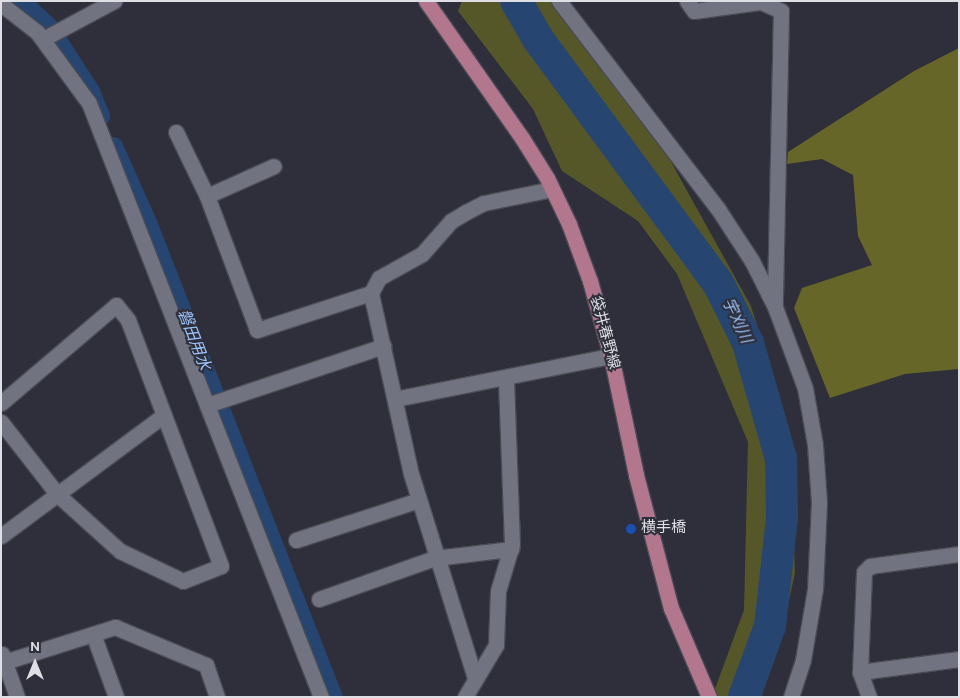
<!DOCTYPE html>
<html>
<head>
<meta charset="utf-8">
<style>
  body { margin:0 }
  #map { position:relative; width:960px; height:698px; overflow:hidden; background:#2e2f3a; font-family:Overpass,"Noto Sans JP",sans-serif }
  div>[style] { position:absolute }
  .green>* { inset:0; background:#565729 }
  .forest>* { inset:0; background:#656628 }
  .canal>* { height:19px; margin:-9.5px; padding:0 9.5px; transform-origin:9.5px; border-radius:9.5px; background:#264671 }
  .river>* { height:32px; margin:-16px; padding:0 16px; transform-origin:16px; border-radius:16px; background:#264671 }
  .roads { filter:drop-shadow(1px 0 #4a4b54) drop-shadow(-1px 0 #4a4b54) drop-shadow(0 1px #4a4b54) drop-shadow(0 -1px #4a4b54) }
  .street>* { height:15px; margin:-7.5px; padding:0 7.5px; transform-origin:7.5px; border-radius:7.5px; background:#727380 }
  .primary>* { height:15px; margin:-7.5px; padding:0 7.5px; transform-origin:7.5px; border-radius:7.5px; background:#b2778d }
  .dots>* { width:14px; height:14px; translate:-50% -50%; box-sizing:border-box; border:2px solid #2e2f3a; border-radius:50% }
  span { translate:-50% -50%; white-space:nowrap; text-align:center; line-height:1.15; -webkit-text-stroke:4px #2e2f3a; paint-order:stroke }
  .street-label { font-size:15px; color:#dedee5 }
  .poi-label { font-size:15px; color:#dedee5 }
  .left { translate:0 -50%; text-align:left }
  .water-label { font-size:16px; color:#9ac2fa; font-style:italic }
  .frame { position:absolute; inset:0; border:2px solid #dedee5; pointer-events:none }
  .north { position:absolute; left:10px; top:638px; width:50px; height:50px; -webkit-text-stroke:4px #2e2f3a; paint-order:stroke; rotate:0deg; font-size:14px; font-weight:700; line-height:20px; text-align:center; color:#dedee5 }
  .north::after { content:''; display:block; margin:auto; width:18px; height:22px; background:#dedee5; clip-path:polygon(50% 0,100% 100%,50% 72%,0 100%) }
</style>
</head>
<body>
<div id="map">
  <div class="green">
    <div style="clip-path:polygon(462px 1px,557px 1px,670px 160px,751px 306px,790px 432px,795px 573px,779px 645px,761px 697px,712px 697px,744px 610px,748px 442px,677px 274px,638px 221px,562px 171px,533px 109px,458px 11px)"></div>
  </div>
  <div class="forest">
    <div style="clip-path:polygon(959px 48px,959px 369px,905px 374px,830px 398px,794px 308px,802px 288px,872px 265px,858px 236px,853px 175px,822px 159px,787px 164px,788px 152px,914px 71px)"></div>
  </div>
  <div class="canal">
    <div style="left:21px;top:1px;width:38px;rotate:43deg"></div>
    <div style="left:49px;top:27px;width:76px;rotate:57.4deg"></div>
    <div style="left:90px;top:91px;width:27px;rotate:68deg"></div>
    <div style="left:113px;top:146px;width:83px;rotate:65.9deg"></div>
    <div style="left:147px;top:222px;width:510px;rotate:68.62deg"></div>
  </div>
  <div class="river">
    <div style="left:516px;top:1px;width:44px;rotate:59.9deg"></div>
    <div style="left:538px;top:39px;width:303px;rotate:53.6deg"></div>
    <div style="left:718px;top:283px;width:67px;rotate:63.4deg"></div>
    <div style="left:748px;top:343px;width:121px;rotate:74.1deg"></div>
    <div style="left:781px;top:459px;width:59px;rotate:89deg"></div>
    <div style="left:782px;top:518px;width:109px;rotate:96.3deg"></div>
    <div style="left:770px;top:626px;width:76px;rotate:110.1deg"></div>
  </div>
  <div class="roads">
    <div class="street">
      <div style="left:559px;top:1px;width:262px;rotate:52.6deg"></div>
      <div style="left:718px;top:209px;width:62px;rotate:56.8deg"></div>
      <div style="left:752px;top:261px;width:49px;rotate:63.4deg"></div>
      <div style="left:687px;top:1px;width:12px;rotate:55deg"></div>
      <div style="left:694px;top:11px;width:68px;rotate:-7.7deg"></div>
      <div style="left:761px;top:2px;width:22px;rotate:24deg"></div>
      <div style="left:781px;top:11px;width:296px;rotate:91.2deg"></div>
      <div style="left:775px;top:307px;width:86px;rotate:69.7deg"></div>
      <div style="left:805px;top:388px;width:58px;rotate:80deg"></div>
      <div style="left:815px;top:445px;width:57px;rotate:86deg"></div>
      <div style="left:819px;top:502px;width:87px;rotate:92.6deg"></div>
      <div style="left:815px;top:589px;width:72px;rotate:99.6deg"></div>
      <div style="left:803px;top:660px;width:39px;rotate:108deg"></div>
      <div style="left:1px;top:4px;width:46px;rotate:37.9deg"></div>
      <div style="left:37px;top:32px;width:88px;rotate:53.8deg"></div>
      <div style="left:89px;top:103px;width:638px;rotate:68.67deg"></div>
      <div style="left:43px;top:39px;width:81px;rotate:-28.2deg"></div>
      <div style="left:176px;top:132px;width:71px;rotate:64.2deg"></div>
      <div style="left:207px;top:196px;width:143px;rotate:69.5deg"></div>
      <div style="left:257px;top:330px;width:120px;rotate:-18deg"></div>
      <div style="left:207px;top:196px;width:73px;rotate:-24.1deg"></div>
      <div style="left:395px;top:399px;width:220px;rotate:-11.3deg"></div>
      <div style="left:1px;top:403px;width:151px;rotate:-40.4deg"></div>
      <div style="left:116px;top:305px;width:19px;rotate:51deg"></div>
      <div style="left:128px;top:320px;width:263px;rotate:69.3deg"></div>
      <div style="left:221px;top:566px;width:41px;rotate:158.5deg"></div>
      <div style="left:183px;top:581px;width:70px;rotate:-154.5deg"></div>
      <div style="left:120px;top:551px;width:84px;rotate:-137.9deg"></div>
      <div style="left:58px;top:495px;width:93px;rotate:-128deg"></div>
      <div style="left:207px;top:405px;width:186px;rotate:-18.5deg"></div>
      <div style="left:1px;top:536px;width:203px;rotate:-36.6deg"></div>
      <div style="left:296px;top:540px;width:129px;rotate:-18deg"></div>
      <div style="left:319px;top:599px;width:123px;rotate:-19.5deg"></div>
      <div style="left:435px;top:558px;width:77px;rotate:-6.8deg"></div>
      <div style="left:93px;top:634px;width:67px;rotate:69.9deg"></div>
      <div style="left:2px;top:654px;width:46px;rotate:70.8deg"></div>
      <div style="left:1px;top:663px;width:120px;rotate:-17.5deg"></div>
      <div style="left:115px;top:627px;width:99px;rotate:22.7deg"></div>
      <div style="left:206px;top:665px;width:34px;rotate:71deg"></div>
      <div style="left:860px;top:672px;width:100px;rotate:-7.5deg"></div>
      <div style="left:475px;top:678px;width:214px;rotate:-107.4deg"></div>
      <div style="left:411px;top:474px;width:185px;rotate:-102.5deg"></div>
      <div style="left:371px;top:293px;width:17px;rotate:-62deg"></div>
      <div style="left:379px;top:278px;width:49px;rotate:-29.2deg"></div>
      <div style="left:422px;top:254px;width:44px;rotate:-48.7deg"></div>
      <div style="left:451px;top:221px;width:17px;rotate:-31deg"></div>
      <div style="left:466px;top:212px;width:20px;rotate:-27deg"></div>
      <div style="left:484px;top:203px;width:69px;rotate:-11.6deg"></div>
      <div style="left:465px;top:697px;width:61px;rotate:-59.2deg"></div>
      <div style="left:496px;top:645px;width:54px;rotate:-87.9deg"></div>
      <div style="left:498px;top:591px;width:49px;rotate:-73.4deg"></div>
      <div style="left:512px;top:544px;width:165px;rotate:-92.1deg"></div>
      <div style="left:869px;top:697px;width:27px;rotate:-110deg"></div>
      <div style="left:860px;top:672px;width:100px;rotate:-87.7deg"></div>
      <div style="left:864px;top:572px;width:8px;rotate:-45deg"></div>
      <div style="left:870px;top:566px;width:90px;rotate:-7.7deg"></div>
    </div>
    <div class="primary">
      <div style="left:426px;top:1px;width:167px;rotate:55deg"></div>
      <div style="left:522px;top:138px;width:47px;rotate:58deg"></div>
      <div style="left:547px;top:178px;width:51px;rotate:64.4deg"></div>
      <div style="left:569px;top:224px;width:61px;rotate:69.8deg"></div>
      <div style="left:590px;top:281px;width:78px;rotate:74.4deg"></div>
      <div style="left:611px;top:356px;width:122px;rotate:78.1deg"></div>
      <div style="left:636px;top:475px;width:138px;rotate:75.3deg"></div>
      <div style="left:671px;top:608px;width:97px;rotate:66.9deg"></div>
    </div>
  </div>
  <div class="dots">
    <div style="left:631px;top:529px;background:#1a4fb4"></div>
  </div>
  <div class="street-label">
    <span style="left:604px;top:333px;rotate:75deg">袋井春野線</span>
  </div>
  <div class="poi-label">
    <span class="left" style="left:641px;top:529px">横手橋</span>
  </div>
  <div class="water-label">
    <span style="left:736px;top:321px;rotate:65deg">宇刈川</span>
    <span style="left:193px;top:340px;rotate:69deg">磐田用水</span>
  </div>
  <div class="frame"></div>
  <div class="north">N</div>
</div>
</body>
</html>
